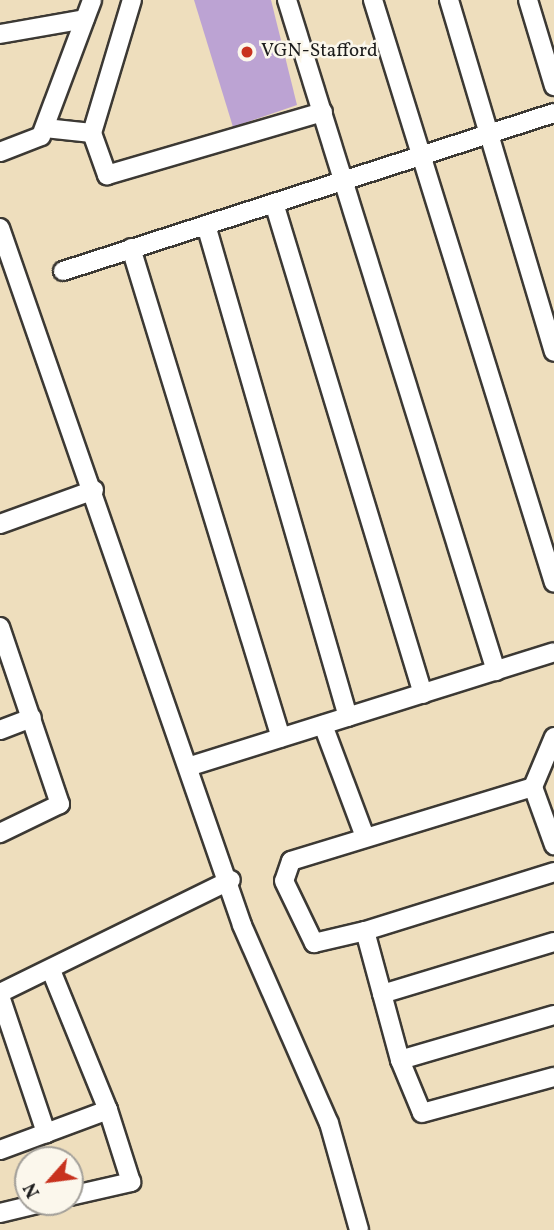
<!DOCTYPE html>
<html>
<head>
<meta charset="utf-8">
<style>
  body { margin:0 }
  #map { position:relative; width:554px; height:1230px; overflow:hidden; background:#eedebd; font-family:Vollkorn,serif }
  div>[style] { position:absolute }
  .building>* { inset:0; background:#bca3d3 }
  .roads { filter:drop-shadow(2px 0 #3c3934) drop-shadow(-2px 0 #3c3934) drop-shadow(0 2px #3c3934) drop-shadow(0 -2px #3c3934) }
  .street>* { height:18px; margin:-9px; padding:0 9px; transform-origin:9px; border-radius:9px; background:#fff }
  .dots>* { width:19px; height:19px; translate:-50% -50%; box-sizing:border-box; border:4px solid #fbf7ec; border-radius:50% }
  span { translate:-50% -50%; white-space:nowrap; text-align:center; line-height:1.15; -webkit-text-stroke:5px #fbf7ec; paint-order:stroke }
  .poi-label { font-size:19px; color:#1c1c1c }
  .left { translate:0 -50%; text-align:left }
  .north { position:absolute; left:14px; top:1146px; width:70px; height:70px; box-sizing:border-box; background:#fbf7ec; border:2px solid #a29f99; border-radius:50%; rotate:242deg; font-size:19px; font-weight:700; line-height:28px; text-align:center; color:#1c1c1c }
  .north::after { content:''; display:block; margin:auto; width:24px; height:32px; background:#c8321e; clip-path:polygon(50% 0,100% 100%,50% 72%,0 100%) }
</style>
</head>
<body>
<div id="map">
  <div class="building">
    <div style="clip-path:polygon(194px 0,271px 0,297px 105px,233px 127px)"></div>
  </div>
  <div class="roads">
    <div class="street">
      <div style="left:287px;top:0;width:703px;rotate:72.7deg"></div>
      <div style="left:373px;top:0;width:610px;rotate:72.75deg"></div>
      <div style="left:449px;top:0;width:367px;rotate:73.4deg"></div>
      <div style="left:528px;top:0;width:90px;rotate:73.2deg"></div>
      <div style="left:0;top:34px;width:86px;rotate:-10deg"></div>
      <div style="left:45px;top:128px;width:47px;rotate:6.1deg"></div>
      <div style="left:92px;top:133px;width:139px;rotate:-73.3deg"></div>
      <div style="left:92px;top:133px;width:45px;rotate:70.3deg"></div>
      <div style="left:107px;top:175px;width:225px;rotate:-16.3deg"></div>
      <div style="left:0;top:152px;width:44px;rotate:-21.3deg"></div>
      <div style="left:41px;top:136px;width:145px;rotate:-69.4deg"></div>
      <div style="left:274px;top:203px;width:513px;rotate:73.12deg"></div>
      <div style="left:206px;top:225px;width:512px;rotate:73.9deg"></div>
      <div style="left:0;top:228px;width:738px;rotate:70.85deg"></div>
      <div style="left:242px;top:925px;width:216px;rotate:66.3deg"></div>
      <div style="left:329px;top:1123px;width:111px;rotate:74.3deg"></div>
      <div style="left:131px;top:248px;width:512px;rotate:72.98deg"></div>
      <div style="left:63px;top:271px;width:516px;rotate:-17.84deg"></div>
      <div style="left:0;top:524px;width:100px;rotate:-19.9deg"></div>
      <div style="left:0;top:627px;width:187px;rotate:71.3deg"></div>
      <div style="left:60px;top:804px;width:67px;rotate:154.2deg"></div>
      <div style="left:323px;top:725px;width:120px;rotate:69.4deg"></div>
      <div style="left:0;top:730px;width:34px;rotate:-21deg"></div>
      <div style="left:554px;top:737px;width:54px;rotate:112.8deg"></div>
      <div style="left:533px;top:787px;width:62px;rotate:70.1deg"></div>
      <div style="left:191px;top:766px;width:380px;rotate:-17.4deg"></div>
      <div style="left:533px;top:787px;width:253px;rotate:163deg"></div>
      <div style="left:291px;top:861px;width:21px;rotate:109deg"></div>
      <div style="left:284px;top:881px;width:69px;rotate:64.2deg"></div>
      <div style="left:314px;top:943px;width:52px;rotate:-13.2deg"></div>
      <div style="left:365px;top:931px;width:134px;rotate:74.8deg"></div>
      <div style="left:400px;top:1060px;width:57px;rotate:67.5deg"></div>
      <div style="left:422px;top:1113px;width:137px;rotate:-15.3deg"></div>
      <div style="left:365px;top:931px;width:198px;rotate:-17.3deg"></div>
      <div style="left:0;top:993px;width:257px;rotate:-26.1deg"></div>
      <div style="left:382px;top:994px;width:180px;rotate:-16.8deg"></div>
      <div style="left:0;top:996px;width:145px;rotate:71.4deg"></div>
      <div style="left:46px;top:1133px;width:49px;rotate:159.7deg"></div>
      <div style="left:400px;top:1060px;width:160px;rotate:-16.3deg"></div>
      <div style="left:46px;top:1133px;width:66px;rotate:-20.4deg"></div>
      <div style="left:108px;top:1110px;width:151px;rotate:-112.2deg"></div>
      <div style="left:70px;top:1196px;width:63px;rotate:-12.9deg"></div>
      <div style="left:131px;top:1182px;width:76px;rotate:-107.7deg"></div>
      <div style="left:0;top:1213px;width:47px;rotate:-13.4deg"></div>
    </div>
  </div>
  <div class="dots">
    <div style="left:247px;top:52px;background:#c8321e"></div>
  </div>
  <div class="poi-label">
    <span class="left" style="left:261px;top:52px">VGN-Stafford</span>
  </div>
  <div class="north">N</div>
</div>
</body>
</html>
